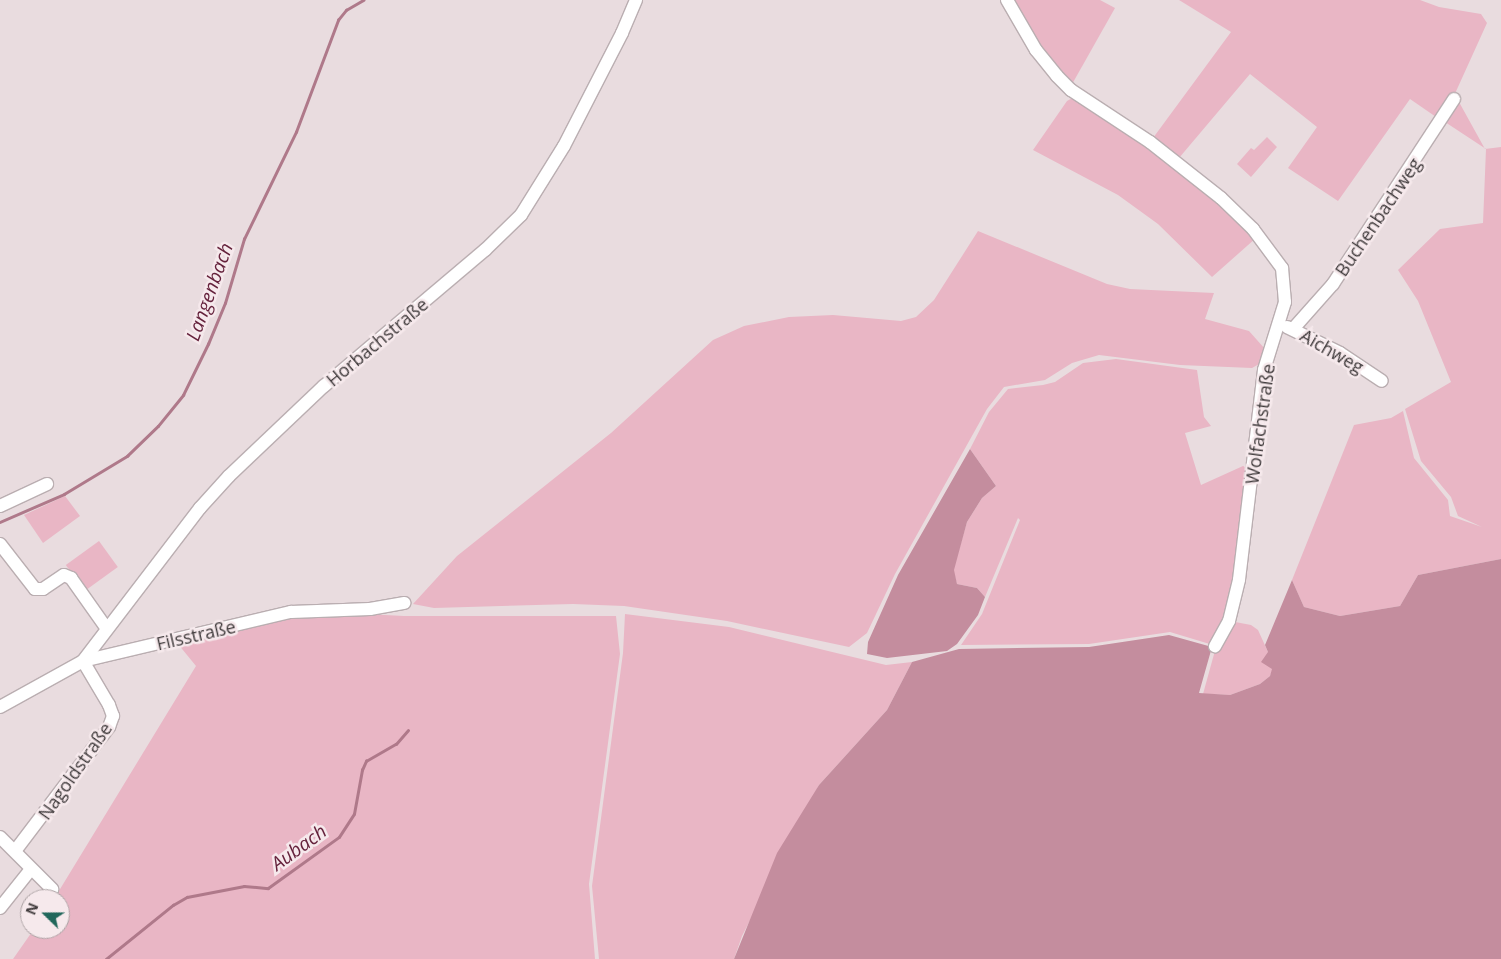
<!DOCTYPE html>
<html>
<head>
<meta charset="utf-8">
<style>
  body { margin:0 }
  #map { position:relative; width:1501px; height:959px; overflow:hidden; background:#e9dcdf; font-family:"Open Sans",sans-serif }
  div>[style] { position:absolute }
  .green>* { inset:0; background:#e9b6c5; transform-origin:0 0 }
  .forest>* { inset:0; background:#c48d9e }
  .stream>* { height:2.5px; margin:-1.25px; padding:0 1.25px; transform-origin:1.25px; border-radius:1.25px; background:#af798a }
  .roads { filter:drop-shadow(1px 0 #baaeb1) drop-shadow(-1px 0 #baaeb1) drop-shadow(0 1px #baaeb1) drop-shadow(0 -1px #baaeb1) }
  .minor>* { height:12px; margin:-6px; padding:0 6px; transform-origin:6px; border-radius:6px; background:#fff }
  span { translate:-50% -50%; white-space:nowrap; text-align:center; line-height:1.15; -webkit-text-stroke:5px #f6e9ec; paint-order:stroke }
  .street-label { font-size:18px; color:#3f3a3b }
  .water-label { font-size:19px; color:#65223c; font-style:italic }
  .north { position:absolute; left:20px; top:889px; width:50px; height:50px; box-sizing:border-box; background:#f6e9ec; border:1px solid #ada3a5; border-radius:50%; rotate:292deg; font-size:14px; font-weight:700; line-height:20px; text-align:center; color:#3f3a3b }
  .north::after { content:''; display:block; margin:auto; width:18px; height:22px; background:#21675b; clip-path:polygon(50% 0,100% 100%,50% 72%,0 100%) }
</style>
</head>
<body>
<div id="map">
  <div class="green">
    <div style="clip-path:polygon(1010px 0,1100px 0,1115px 8px,1071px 86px,1060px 75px)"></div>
    <div style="clip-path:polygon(1179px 0,1420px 0,1439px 7px,1481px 14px,1487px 23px,1453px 98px,1439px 119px,1410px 99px,1338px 201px,1288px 168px,1317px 127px,1250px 74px,1179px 158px,1153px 138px,1231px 32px)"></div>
    <div style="clip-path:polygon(1074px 97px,1115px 121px,1206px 190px,1256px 238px,1212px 277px,1158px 224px,1118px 195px,1033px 150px,1067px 101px)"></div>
    <div style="clip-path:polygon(1459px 102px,1485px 149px,1501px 147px,1501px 559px,1418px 575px,1400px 606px,1340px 616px,1304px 607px,1292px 580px,1354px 425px,1391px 418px,1403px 411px,1414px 458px,1448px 500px,1450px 516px,1482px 527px,1458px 516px,1451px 497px,1421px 461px,1405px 409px,1451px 382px,1418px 301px,1398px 270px,1440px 229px,1483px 223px,1486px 149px,1445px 122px)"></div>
    <div style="clip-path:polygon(1267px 137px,1277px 147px,1251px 177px,1237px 164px,1251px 148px,1254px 150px)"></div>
    <div style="clip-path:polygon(978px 231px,1107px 284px,1130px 289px,1214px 293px,1205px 319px,1249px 331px,1265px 349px,1261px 363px,1252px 368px,1180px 365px,1099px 355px,1072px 363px,1045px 380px,1004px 387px,987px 409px,895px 574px,867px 633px,849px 647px,727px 621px,624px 606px,573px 604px,434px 608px,413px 604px,457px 556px,611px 433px,713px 340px,744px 326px,789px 317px,833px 315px,901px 321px,916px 317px,934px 300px)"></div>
    <div style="clip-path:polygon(1116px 359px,1197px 370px,1204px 417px,1211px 426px,1185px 433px,1201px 485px,1243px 466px,1249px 469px,1227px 621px,1213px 645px,1170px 632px,1089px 644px,961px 645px,982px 614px,1020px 520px,1018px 518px,985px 597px,977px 588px,957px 584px,953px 570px,967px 522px,982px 498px,996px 486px,970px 449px,989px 412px,1008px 389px,1043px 385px,1055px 382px,1083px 363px)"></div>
    <div style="clip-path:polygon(65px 496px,80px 516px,43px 543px,24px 515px)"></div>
    <div style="left:99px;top:541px;width:32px;height:41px;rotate:54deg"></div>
    <div style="clip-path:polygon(326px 612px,404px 616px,616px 616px,620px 654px,589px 884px,595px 959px,13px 959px,34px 929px,60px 929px,60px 899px,54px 899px,196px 666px,178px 644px,277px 620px)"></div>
    <div style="clip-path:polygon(625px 614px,729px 627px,886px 665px,912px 662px,887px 710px,819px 785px,742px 936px,734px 959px,599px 959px,592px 886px,623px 653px)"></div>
    <div style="clip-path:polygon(1230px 621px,1251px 625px,1258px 630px,1268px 652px,1273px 669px,1270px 676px,1260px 684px,1230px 695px,1203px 694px,1216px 647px)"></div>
  </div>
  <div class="forest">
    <div style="clip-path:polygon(970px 449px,996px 486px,982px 498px,967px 522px,954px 570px,957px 584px,977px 588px,985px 597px,978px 615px,957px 644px,947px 651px,887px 658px,867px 654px,868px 642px,898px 575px)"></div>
    <div style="clip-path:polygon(1501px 559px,1501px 959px,734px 959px,777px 853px,819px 785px,887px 710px,912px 662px,959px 649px,1089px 647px,1169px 635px,1212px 647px,1199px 693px,1230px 695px,1260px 684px,1270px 676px,1272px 669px,1261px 662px,1268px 652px,1265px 645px,1292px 580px,1304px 607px,1340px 616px,1400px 606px,1418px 575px)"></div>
  </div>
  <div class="stream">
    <div style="left:0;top:522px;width:70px;rotate:-23.6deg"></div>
    <div style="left:64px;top:494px;width:74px;rotate:-31.1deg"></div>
    <div style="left:127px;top:456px;width:43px;rotate:-44.1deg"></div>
    <div style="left:158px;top:426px;width:40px;rotate:-51deg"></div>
    <div style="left:183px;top:395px;width:57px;rotate:-63.9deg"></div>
    <div style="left:208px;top:344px;width:44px;rotate:-67.5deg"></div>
    <div style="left:225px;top:303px;width:67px;rotate:-73.5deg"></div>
    <div style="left:244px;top:239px;width:119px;rotate:-64.1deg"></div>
    <div style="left:296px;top:132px;width:120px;rotate:-69.4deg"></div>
    <div style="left:338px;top:20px;width:13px;rotate:-51deg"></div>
    <div style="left:346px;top:10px;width:20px;rotate:-30deg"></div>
    <div style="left:106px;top:959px;width:86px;rotate:-38.9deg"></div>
    <div style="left:173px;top:905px;width:16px;rotate:-30deg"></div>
    <div style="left:187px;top:897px;width:58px;rotate:-10.9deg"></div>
    <div style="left:244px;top:886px;width:24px;rotate:5deg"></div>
    <div style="left:268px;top:888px;width:87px;rotate:-35.7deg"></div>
    <div style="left:339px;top:837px;width:27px;rotate:-57deg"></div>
    <div style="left:354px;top:814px;width:45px;rotate:-79.7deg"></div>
    <div style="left:362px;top:770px;width:10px;rotate:-66deg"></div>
    <div style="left:366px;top:761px;width:34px;rotate:-30deg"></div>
    <div style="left:396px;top:744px;width:18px;rotate:-49deg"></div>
  </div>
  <div class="roads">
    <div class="minor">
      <div style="left:1007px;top:0;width:58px;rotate:59.9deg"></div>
      <div style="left:1036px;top:50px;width:33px;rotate:51deg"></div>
      <div style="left:1057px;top:76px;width:20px;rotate:45deg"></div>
      <div style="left:1071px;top:90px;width:95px;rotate:33.4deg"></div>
      <div style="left:1150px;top:142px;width:90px;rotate:38.3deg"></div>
      <div style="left:1221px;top:198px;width:45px;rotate:44.1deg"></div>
      <div style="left:1253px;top:229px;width:49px;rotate:53.4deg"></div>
      <div style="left:1282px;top:268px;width:34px;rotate:85deg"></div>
      <div style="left:1285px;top:302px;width:71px;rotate:107.2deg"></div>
      <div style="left:1264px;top:370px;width:211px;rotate:96.8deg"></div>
      <div style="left:1239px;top:580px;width:42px;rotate:103.7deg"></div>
      <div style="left:1229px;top:621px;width:29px;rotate:119deg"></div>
      <div style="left:1287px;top:327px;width:59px;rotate:26.1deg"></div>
      <div style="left:1340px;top:353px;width:50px;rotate:33.7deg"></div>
      <div style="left:1293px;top:329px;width:60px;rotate:-48.4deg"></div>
      <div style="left:1333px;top:284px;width:221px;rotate:-56.8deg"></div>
      <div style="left:0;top:506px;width:52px;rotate:-25.1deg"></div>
      <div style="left:0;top:544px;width:57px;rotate:52.1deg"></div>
      <div style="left:35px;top:589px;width:8px"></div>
      <div style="left:43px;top:589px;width:25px;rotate:-34deg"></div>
      <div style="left:64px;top:575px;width:8px;rotate:23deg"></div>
      <div style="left:71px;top:578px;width:62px;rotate:54.8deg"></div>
      <div style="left:83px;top:661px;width:193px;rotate:-52.6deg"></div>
      <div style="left:200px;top:508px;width:43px;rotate:-47.8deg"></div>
      <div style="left:229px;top:476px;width:131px;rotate:-43.5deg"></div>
      <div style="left:324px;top:386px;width:211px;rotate:-40.2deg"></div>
      <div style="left:485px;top:250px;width:50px;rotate:-44.2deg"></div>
      <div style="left:521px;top:215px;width:81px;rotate:-58.1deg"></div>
      <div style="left:564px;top:146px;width:127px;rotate:-62.8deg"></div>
      <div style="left:622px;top:33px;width:36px;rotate:-67deg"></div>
      <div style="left:0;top:707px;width:95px;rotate:-29deg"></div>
      <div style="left:83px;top:661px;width:214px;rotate:-13.3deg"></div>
      <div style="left:291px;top:612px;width:79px;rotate:-2.2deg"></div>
      <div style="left:370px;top:609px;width:35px;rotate:-10deg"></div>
      <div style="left:0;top:837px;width:74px;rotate:45deg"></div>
      <div style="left:15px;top:851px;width:156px;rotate:-52.8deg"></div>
      <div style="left:109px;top:727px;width:12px;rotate:-70deg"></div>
      <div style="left:113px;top:716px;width:12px;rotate:-110deg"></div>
      <div style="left:109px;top:705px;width:51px;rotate:-120.6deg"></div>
      <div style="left:0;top:908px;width:50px;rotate:-51.5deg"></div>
    </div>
  </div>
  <div class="street-label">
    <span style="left:1378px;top:217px;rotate:-56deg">Buchenbachweg</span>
    <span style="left:377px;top:342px;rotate:-40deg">Horbachstraße</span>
    <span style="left:1332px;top:351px;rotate:30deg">Aichweg</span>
    <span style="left:1260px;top:424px;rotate:-82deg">Wolfachstraße</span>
    <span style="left:196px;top:635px;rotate:-13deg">Filsstraße</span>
    <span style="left:75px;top:771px;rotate:-55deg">Nagoldstraße</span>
  </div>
  <div class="water-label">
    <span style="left:210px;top:292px;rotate:-70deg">Langenbach</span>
    <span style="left:299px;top:848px;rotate:-36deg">Aubach</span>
  </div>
  <div class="north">N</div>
</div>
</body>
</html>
